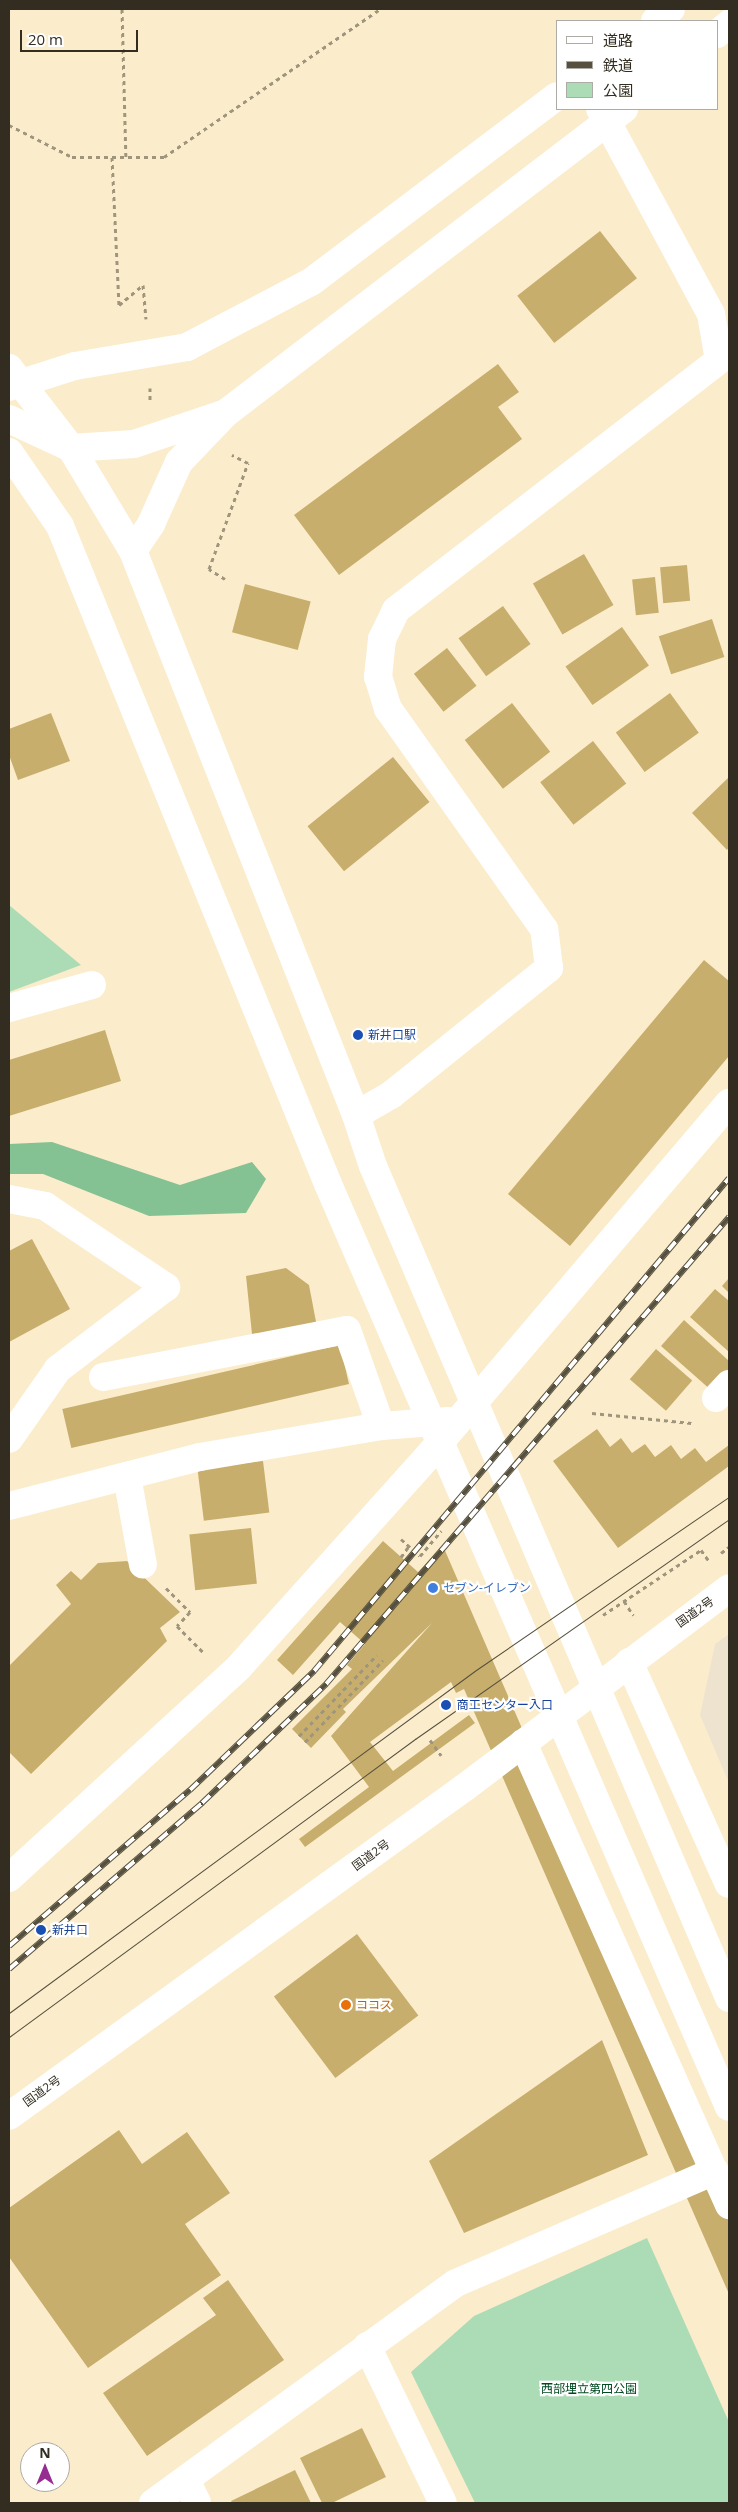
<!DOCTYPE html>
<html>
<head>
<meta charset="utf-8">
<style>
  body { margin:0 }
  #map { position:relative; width:738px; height:2512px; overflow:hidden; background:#fbedcc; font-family:"Open Sans","Noto Sans JP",sans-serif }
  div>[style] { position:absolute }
  .commercial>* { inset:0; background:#eee3ce }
  .green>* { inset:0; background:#acdcb6 }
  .forest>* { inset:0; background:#85c293 }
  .building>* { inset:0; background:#c8ae6c; transform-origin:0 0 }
  .path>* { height:3px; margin-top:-1.5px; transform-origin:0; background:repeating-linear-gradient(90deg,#9f957d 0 4px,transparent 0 8px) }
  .minor>* { height:28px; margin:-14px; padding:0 14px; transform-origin:14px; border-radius:14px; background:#fff }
  .highway>* { height:28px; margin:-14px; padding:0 14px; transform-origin:14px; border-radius:14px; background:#fff }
  .tram>* { height:1px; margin:-0.5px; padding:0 0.5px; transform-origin:0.5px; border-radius:0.5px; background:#56503f }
  .rail>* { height:5.5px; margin-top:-2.75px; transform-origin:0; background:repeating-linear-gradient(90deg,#fff 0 11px,#56503f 0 22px); box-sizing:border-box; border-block:1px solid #56503f }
  .dots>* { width:14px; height:14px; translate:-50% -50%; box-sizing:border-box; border:2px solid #fff; border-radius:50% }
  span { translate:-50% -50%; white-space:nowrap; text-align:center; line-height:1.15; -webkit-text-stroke:4.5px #fff; paint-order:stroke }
  .transit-label { font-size:12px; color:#164399 }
  .left { translate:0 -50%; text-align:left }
  .shop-label { font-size:12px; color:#366cbe }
  .street-label { font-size:12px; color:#322d20 }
  .food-label { font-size:12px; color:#c56008 }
  .park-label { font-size:12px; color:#004a20 }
  .frame { position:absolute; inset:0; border:10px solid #322d20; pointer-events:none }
  .legend { position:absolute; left:556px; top:20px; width:162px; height:90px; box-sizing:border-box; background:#fff; border:1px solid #adaba6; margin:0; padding:6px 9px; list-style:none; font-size:15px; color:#322d20 }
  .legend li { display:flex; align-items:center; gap:10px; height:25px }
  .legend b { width:25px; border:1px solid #adaba6 }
  .north { position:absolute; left:20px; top:2442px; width:50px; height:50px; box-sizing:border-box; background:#fff; border:1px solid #adaba6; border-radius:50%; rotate:0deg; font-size:14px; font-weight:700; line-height:20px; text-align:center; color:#322d20 }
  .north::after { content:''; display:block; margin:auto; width:18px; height:22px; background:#962d90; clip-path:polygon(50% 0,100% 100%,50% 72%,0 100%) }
  .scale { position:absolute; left:20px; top:30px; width:118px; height:22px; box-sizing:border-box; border:2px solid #322d20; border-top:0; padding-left:6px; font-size:15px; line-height:18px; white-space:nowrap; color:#322d20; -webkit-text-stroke:4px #fff; paint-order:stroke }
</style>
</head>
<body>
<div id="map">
  <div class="commercial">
    <div style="clip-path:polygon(729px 1634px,729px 1783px,700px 1715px,715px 1644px)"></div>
  </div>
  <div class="green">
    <div style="clip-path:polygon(9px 905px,81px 965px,9px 992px)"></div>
    <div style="clip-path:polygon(647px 2238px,729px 2422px,729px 2503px,475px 2503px,411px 2372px,474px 2316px)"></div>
  </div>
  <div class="forest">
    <div style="clip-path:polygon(52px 1142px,180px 1185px,252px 1162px,266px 1179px,246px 1213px,149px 1216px,43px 1174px,9px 1174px,9px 1144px)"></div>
  </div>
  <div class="building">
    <div style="left:600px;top:231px;width:60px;height:105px;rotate:52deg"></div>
    <div style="clip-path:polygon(498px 364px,519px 392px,498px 407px,522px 439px,339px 575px,294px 515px)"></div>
    <div style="left:584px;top:554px;width:59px;height:59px;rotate:60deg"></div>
    <div style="left:687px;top:565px;width:36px;height:27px;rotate:85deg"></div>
    <div style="left:655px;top:577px;width:36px;height:23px;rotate:84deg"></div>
    <div style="left:245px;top:584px;width:68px;height:50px;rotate:15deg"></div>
    <div style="left:503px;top:606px;width:47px;height:55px;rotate:54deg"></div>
    <div style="left:712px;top:619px;width:40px;height:56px;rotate:72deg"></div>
    <div style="left:622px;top:627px;width:47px;height:69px;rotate:55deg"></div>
    <div style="left:447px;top:648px;width:48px;height:42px;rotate:52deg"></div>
    <div style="left:670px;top:693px;width:49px;height:67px;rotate:54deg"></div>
    <div style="left:512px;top:703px;width:62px;height:60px;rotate:52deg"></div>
    <div style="clip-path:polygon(51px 713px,70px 761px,18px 780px,9px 755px,9px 729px)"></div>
    <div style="left:593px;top:741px;width:54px;height:67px;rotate:52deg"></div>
    <div style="left:393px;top:757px;width:58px;height:110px;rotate:51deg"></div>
    <div style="clip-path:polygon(729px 777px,729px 847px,727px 850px,692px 813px)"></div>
    <div style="clip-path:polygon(704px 960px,729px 981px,729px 1056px,570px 1246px,508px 1194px)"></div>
    <div style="clip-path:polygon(105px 1030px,121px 1081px,9px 1116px,9px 1060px)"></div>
    <div style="clip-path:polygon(32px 1239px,70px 1309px,9px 1342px,9px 1251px)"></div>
    <div style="clip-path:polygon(286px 1268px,309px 1285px,317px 1327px,252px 1334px,246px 1276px)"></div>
    <div style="clip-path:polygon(729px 1278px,729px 1293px,722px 1286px)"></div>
    <div style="clip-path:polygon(715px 1289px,729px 1301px,729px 1352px,690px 1317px)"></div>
    <div style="clip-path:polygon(684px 1320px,729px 1361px,729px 1371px,712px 1391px,661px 1346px)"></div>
    <div style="left:340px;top:1345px;width:40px;height:285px;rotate:77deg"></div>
    <div style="left:656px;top:1349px;width:48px;height:40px;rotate:41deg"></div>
    <div style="clip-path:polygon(597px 1429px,610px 1447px,621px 1438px,632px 1453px,645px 1444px,655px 1457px,671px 1445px,681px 1459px,695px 1448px,706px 1462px,729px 1445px,729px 1466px,618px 1548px,553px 1461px)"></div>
    <div style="left:263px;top:1461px;width:52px;height:66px;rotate:83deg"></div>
    <div style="left:251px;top:1528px;width:56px;height:62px;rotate:84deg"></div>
    <div style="clip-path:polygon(383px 1541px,418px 1572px,443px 1546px,729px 2206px,729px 2294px,464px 1689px,456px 1693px,451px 1682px,370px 1742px,393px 1771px,469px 1715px,475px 1723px,305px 1847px,299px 1839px,369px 1787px,331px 1736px,432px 1623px,343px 1709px,346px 1712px,311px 1748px,292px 1729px,352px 1669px,347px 1665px,365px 1644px,340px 1622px,293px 1675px,277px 1660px)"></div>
    <div style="clip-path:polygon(127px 1561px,180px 1612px,160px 1628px,167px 1641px,31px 1774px,9px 1752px,9px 1666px,71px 1604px,56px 1585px,71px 1571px,81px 1580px,98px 1563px)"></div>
    <div style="left:357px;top:1934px;width:102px;height:104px;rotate:53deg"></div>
    <div style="clip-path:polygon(602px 2040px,648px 2155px,464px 2233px,429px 2161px)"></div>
    <div style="clip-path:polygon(119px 2130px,142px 2164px,187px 2132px,230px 2193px,185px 2224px,221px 2275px,88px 2368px,9px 2257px,9px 2208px)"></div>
    <div style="clip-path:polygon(228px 2280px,284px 2360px,147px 2456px,103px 2393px,216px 2315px,203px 2298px)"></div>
    <div style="clip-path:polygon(362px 2428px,386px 2477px,332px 2503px,322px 2503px,300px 2458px)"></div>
    <div style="clip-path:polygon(295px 2470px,311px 2503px,232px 2503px,231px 2501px)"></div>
  </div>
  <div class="path">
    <div style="left:122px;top:9px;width:148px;rotate:88.5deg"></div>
    <div style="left:9px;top:125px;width:71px;rotate:26.9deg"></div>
    <div style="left:72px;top:157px;width:92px"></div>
    <div style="left:164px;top:157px;width:262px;rotate:-34.4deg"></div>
    <div style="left:112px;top:157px;width:148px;rotate:87.3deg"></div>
    <div style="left:119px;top:305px;width:31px;rotate:-40deg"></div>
    <div style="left:143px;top:285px;width:34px;rotate:85deg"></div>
    <div style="left:150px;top:388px;width:13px;rotate:90deg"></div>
    <div style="left:225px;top:579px;width:19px;rotate:-148deg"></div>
    <div style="left:209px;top:569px;width:113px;rotate:-69.8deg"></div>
    <div style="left:248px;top:463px;width:18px;rotate:-153deg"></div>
    <div style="left:592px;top:1413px;width:100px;rotate:5.8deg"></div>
    <div style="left:401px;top:1539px;width:25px;rotate:42deg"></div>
    <div style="left:420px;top:1556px;width:33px;rotate:-50deg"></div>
    <div style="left:721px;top:1553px;width:10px;rotate:-37deg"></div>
    <div style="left:401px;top:1557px;width:14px;rotate:-54deg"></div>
    <div style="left:166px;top:1588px;width:34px;rotate:45deg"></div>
    <div style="left:190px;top:1612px;width:19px;rotate:133deg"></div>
    <div style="left:177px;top:1626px;width:38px;rotate:45deg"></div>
    <div style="left:624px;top:1601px;width:17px;rotate:57deg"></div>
    <div style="left:603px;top:1615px;width:118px;rotate:-33.6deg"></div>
    <div style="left:701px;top:1550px;width:14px;rotate:54deg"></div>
    <div style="left:299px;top:1736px;width:112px;rotate:-46.1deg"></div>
    <div style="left:430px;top:1740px;width:19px;rotate:54deg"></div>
    <div style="left:305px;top:1742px;width:113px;rotate:-46.4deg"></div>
  </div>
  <div class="minor">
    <div style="left:655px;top:21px;width:20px;rotate:-37deg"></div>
    <div style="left:717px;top:34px;width:16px;rotate:-40deg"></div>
    <div style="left:9px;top:368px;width:101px;rotate:52.2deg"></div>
    <div style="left:71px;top:448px;width:120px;rotate:59deg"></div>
    <div style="left:133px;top:551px;width:606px;rotate:68.43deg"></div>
    <div style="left:356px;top:1115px;width:54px;rotate:71.6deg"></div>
    <div style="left:373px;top:1166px;width:905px;rotate:66.83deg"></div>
    <div style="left:9px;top:387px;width:69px;rotate:-17.7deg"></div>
    <div style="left:75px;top:366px;width:114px;rotate:-9.6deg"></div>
    <div style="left:187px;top:347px;width:140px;rotate:-27.7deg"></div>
    <div style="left:311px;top:282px;width:308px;rotate:-37.1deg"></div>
    <div style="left:9px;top:419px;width:68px;rotate:25.1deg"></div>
    <div style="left:71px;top:448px;width:63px;rotate:-3.6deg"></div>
    <div style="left:134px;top:444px;width:94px;rotate:-18.6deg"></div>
    <div style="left:9px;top:452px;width:90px;rotate:55.4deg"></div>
    <div style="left:60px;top:526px;width:710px;rotate:67.84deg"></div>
    <div style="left:328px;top:1184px;width:1006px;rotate:66.52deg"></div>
    <div style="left:133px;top:551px;width:32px;rotate:-56deg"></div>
    <div style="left:151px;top:524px;width:68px;rotate:-65.7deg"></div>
    <div style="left:179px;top:462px;width:68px;rotate:-46.2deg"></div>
    <div style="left:226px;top:413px;width:501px;rotate:-37.37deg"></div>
    <div style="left:9px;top:1008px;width:86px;rotate:-15.5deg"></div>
    <div style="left:356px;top:1115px;width:40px;rotate:-29.7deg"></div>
    <div style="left:391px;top:1095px;width:203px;rotate:-38.8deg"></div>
    <div style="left:549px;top:968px;width:39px;rotate:-97deg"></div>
    <div style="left:544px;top:929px;width:270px;rotate:-125.3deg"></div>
    <div style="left:388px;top:709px;width:34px;rotate:-107deg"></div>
    <div style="left:378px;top:677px;width:38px;rotate:-84deg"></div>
    <div style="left:382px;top:639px;width:32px;rotate:-64deg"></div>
    <div style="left:396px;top:610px;width:408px;rotate:-37.7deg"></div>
    <div style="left:719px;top:360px;width:47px;rotate:-99.9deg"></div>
    <div style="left:711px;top:314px;width:233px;rotate:-118.4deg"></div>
    <div style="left:9px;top:1199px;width:37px;rotate:11deg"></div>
    <div style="left:45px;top:1206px;width:146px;rotate:33.8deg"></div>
    <div style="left:166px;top:1287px;width:136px;rotate:142.8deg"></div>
    <div style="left:58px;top:1369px;width:85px;rotate:125deg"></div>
    <div style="left:103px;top:1377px;width:248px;rotate:-10.9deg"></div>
    <div style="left:347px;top:1330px;width:102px;rotate:70.5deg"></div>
    <div style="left:716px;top:1398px;width:19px;rotate:-47deg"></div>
    <div style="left:127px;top:1476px;width:90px;rotate:79.8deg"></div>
    <div style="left:9px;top:1506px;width:197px;rotate:-14.4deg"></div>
    <div style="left:200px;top:1457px;width:184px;rotate:-9.7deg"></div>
    <div style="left:381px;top:1426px;width:67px;rotate:-4.3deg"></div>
    <div style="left:629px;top:1662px;width:243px;rotate:65.8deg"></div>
    <div style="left:523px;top:1743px;width:506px;rotate:65.97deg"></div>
    <div style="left:9px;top:1878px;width:312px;rotate:-42.5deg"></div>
    <div style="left:239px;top:1667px;width:288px;rotate:-48.1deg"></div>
    <div style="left:431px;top:1453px;width:460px;rotate:-49.6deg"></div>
    <div style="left:367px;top:2346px;width:174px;rotate:64.2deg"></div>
    <div style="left:186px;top:2480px;width:25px;rotate:64deg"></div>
    <div style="left:153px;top:2503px;width:374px;rotate:-36deg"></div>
    <div style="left:456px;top:2283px;width:282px;rotate:-23.4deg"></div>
  </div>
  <div class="highway">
    <div style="left:9px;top:2116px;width:561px;rotate:-35.79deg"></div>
    <div style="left:464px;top:1788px;width:332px;rotate:-37deg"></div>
  </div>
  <div class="tram">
    <div style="left:9px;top:2013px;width:579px;rotate:-36.3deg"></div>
    <div style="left:476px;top:1670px;width:306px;rotate:-34.4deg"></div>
    <div style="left:9px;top:2037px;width:504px;rotate:-36.28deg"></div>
    <div style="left:415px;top:1739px;width:383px;rotate:-35deg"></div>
  </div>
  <div class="rail">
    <div style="left:9px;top:1946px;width:239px;rotate:-40.8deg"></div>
    <div style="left:190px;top:1790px;width:172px;rotate:-43.8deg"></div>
    <div style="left:314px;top:1671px;width:644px;rotate:-49.91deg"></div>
    <div style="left:9px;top:1969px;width:255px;rotate:-40.7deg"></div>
    <div style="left:202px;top:1803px;width:172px;rotate:-43.8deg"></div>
    <div style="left:326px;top:1684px;width:617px;rotate:-49.21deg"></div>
  </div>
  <div class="dots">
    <div style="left:358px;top:1035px;background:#1a4fb4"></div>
    <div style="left:433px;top:1588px;background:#3f7fe0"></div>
    <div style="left:446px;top:1705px;background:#1a4fb4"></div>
    <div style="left:41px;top:1930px;background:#1a4fb4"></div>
    <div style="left:346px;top:2005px;background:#e8710a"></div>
  </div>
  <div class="transit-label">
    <span class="left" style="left:368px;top:1035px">新井口駅</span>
    <span class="left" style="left:457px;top:1705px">商工センター入口</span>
    <span class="left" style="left:52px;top:1930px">新井口</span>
  </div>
  <div class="shop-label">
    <span class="left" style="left:443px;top:1588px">セブン-イレブン</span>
  </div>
  <div class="street-label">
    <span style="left:695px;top:1612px;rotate:-35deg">国道2号</span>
    <span style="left:371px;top:1855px;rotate:-36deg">国道2号</span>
    <span style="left:42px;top:2091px;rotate:-36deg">国道2号</span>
  </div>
  <div class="food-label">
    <span class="left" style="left:356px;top:2005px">ココス</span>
  </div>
  <div class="park-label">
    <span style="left:589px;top:2389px">西部埋立第四公園</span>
  </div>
  <div class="frame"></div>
  <ul class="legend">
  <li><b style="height:6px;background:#fff"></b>道路</li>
  <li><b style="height:6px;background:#56503f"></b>鉄道</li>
  <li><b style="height:14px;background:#acdcb6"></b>公園</li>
  </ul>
  <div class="north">N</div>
  <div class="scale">20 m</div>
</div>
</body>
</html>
